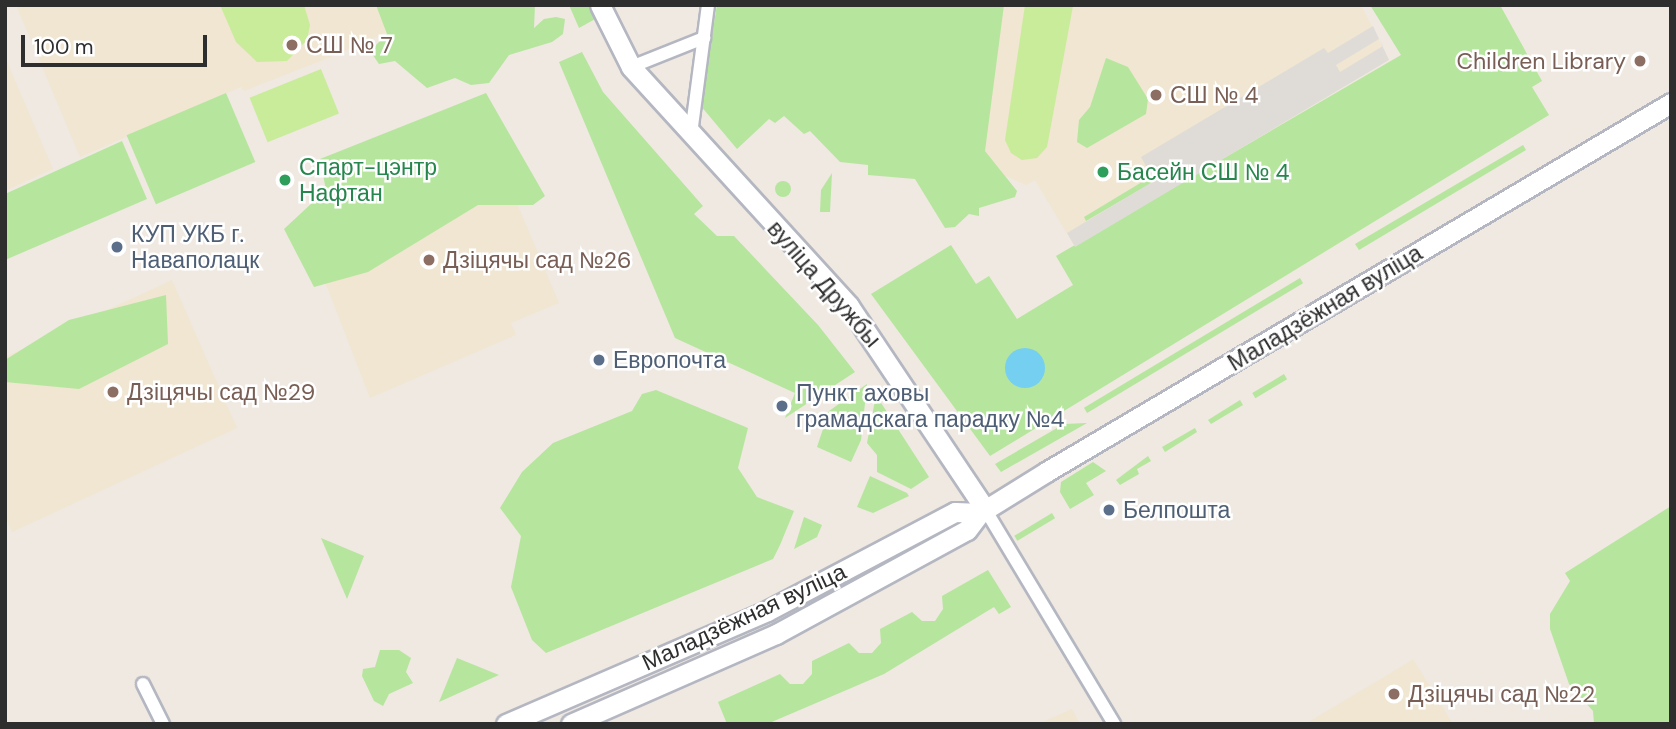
<!DOCTYPE html>
<html>
<head>
<meta charset="utf-8">
<style>
  body { margin:0 }
  #map { position:relative; width:1676px; height:729px; overflow:hidden; background:#efe9e1; font-family:"DM Sans",sans-serif }
  div>[style] { position:absolute }
  .education>* { inset:0; background:#f0e6d1 }
  .green>* { inset:0; background:#b6e59e; transform-origin:0 0 }
  .round { border-radius:50% }
  .pitch>* { inset:0; background:#c9ec9a; transform-origin:0 0 }
  .plaza>* { inset:0; background:#dfdcd8 }
  .water>* { inset:0; background:#75cff0 }
  .roads { filter:drop-shadow(2px 0 #b4b7c1) drop-shadow(-2px 0 #b4b7c1) drop-shadow(0 2px #b4b7c1) drop-shadow(0 -2px #b4b7c1) }
  .street>* { height:12px; margin:-6px; padding:0 6px; transform-origin:6px; border-radius:6px; background:#fff }
  .secondary>* { height:19px; margin:-9.5px; padding:0 9.5px; transform-origin:9.5px; border-radius:9.5px; background:#fff }
  .dots>* { width:19px; height:19px; translate:-50% -50%; box-sizing:border-box; border:4px solid #fff; border-radius:50% }
  span { translate:-50% -50%; white-space:nowrap; text-align:center; line-height:1.15; -webkit-text-stroke:5px #fff; paint-order:stroke }
  .education-label { font-size:23px; color:#785e54 }
  .left { translate:0 -50%; text-align:left }
  .right { translate:-100% -50%; text-align:right }
  .leisure-label { font-size:23px; color:#27864d }
  .service-label { font-size:23px; color:#4e5e75 }
  .street-label { font-size:23px; color:#2e2e2e }
  .frame { position:absolute; inset:0; border:7px solid #2e2e2e; pointer-events:none }
  .scale { position:absolute; left:21px; top:35px; width:186px; height:32px; box-sizing:border-box; border:4px solid #2e2e2e; border-top:0; padding-left:9px; font-size:21px; line-height:24px; white-space:nowrap; color:#2e2e2e; -webkit-text-stroke:5px #fff; paint-order:stroke }
</style>
</head>
<body>
<div id="map">
  <div class="education">
    <div style="clip-path:polygon(16px 5px,449px 5px,333px 56px,244px 91px,241px 87px,80px 157px)"></div>
    <div style="clip-path:polygon(989px 5px,1361px 5px,1389px 60px,1075px 247px,1035px 180px,1026px 185px,987px 168px,975px 168px)"></div>
    <div style="clip-path:polygon(5px 57px,53px 169px,5px 191px)"></div>
    <div style="clip-path:polygon(487px 132px,559px 303px,511px 323px,516px 335px,370px 398px,300px 217px)"></div>
    <div style="clip-path:polygon(172px 280px,237px 428px,12px 532px,5px 515px,5px 357px)"></div>
    <div style="clip-path:polygon(1413px 659px,1453px 724px,1305px 724px,1404px 665px)"></div>
    <div style="clip-path:polygon(1072px 709px,1080px 724px,1038px 724px)"></div>
  </div>
  <div class="green">
    <div style="clip-path:polygon(376px 5px,535px 5px,534px 28px,544px 19px,556px 17px,565px 19px,563px 34px,552px 42px,509px 55px,489px 83px,471px 85px,455px 78px,427px 88px,395px 61px,379px 64px,370px 51px,387px 34px)"></div>
    <div style="clip-path:polygon(569px 5px,593px 5px,597px 18px,579px 28px)"></div>
    <div style="clip-path:polygon(717px 5px,1004px 5px,985px 151px,1017px 191px,1015px 197px,979px 208px,979px 216px,969px 214px,955px 227px,945px 228px,915px 179px,868px 175px,868px 165px,840px 162px,810px 131px,804px 134px,784px 116px,775px 123px,769px 119px,737px 149px,700px 105px)"></div>
    <div style="clip-path:polygon(1370px 5px,1500px 5px,1542px 81px,1532px 87px,1549px 115px,990px 456px,871px 294px,951px 245px,976px 284px,989px 276px,1017px 319px,1073px 285px,1056px 256px,1401px 55px)"></div>
    <div style="clip-path:polygon(582px 52px,603px 92px,703px 206px,694px 214px,717px 236px,734px 236px,818px 325px,855px 372px,785px 418px,795px 393px,675px 338px,559px 62px)"></div>
    <div style="clip-path:polygon(1106px 58px,1128px 67px,1148px 99px,1146px 114px,1087px 148px,1077px 142px,1079px 120px,1090px 107px)"></div>
    <div style="left:226px;top:93px;width:75px;height:108px;rotate:67deg"></div>
    <div style="clip-path:polygon(486px 93px,545px 196px,533px 205px,478px 205px,368px 272px,314px 287px,284px 229px,326px 190px,320px 159px)"></div>
    <div style="clip-path:polygon(122px 141px,147px 199px,5px 260px,5px 194px)"></div>
    <div style="clip-path:polygon(1523px 145px,1526px 150px,1359px 250px,1355px 244px)"></div>
    <div style="clip-path:polygon(832px 173px,830px 212px,820px 212px,821px 190px)"></div>
    <div style="clip-path:polygon(1152px 176px,1155px 181px,1086px 221px,1084px 217px)"></div>
    <div class="round" style="left:775px;top:181px;width:16px;height:16px"></div>
    <div style="left:1300px;top:278px;width:6px;height:252px;rotate:59deg"></div>
    <div style="clip-path:polygon(166px 295px,168px 344px,79px 389px,5px 382px,5px 360px,69px 320px)"></div>
    <div style="left:1284px;top:374px;width:6px;height:37px;rotate:59deg"></div>
    <div style="clip-path:polygon(867px 384px,861px 440px,851px 462px,817px 447px,829px 411px)"></div>
    <div style="clip-path:polygon(656px 390px,748px 428px,738px 468px,757px 497px,794px 511px,780px 545px,773px 559px,546px 653px,532px 640px,511px 587px,521px 536px,500px 508px,522px 472px,553px 443px,632px 411px,642px 394px)"></div>
    <div style="clip-path:polygon(876px 395px,929px 477px,911px 489px,877px 472px,877px 455px,867px 443px)"></div>
    <div style="clip-path:polygon(1240px 400px,1243px 405px,1211px 424px,1208px 420px)"></div>
    <div style="clip-path:polygon(1087px 423px,1001px 472px,995px 464px,1064px 424px)"></div>
    <div style="clip-path:polygon(1195px 428px,1197px 432px,1165px 452px,1162px 447px)"></div>
    <div style="clip-path:polygon(1148px 456px,1151px 461px,1137px 469px,1139px 474px,1120px 485px,1116px 480px)"></div>
    <div style="clip-path:polygon(1093px 462px,1106px 471px,1086px 483px,1094px 495px,1070px 509px,1060px 492px,1061px 482px)"></div>
    <div style="clip-path:polygon(870px 476px,907px 493px,909px 496px,873px 513px,857px 507px)"></div>
    <div style="clip-path:polygon(1671px 506px,1671px 724px,1594px 724px,1593px 711px,1569px 684px,1550px 629px,1550px 614px,1570px 581px,1565px 573px)"></div>
    <div style="left:1052px;top:513px;width:6px;height:44px;rotate:59deg"></div>
    <div style="clip-path:polygon(804px 517px,822px 525px,817px 537px,794px 549px)"></div>
    <div style="clip-path:polygon(321px 538px,364px 556px,347px 599px)"></div>
    <div style="clip-path:polygon(988px 570px,1011px 607px,999px 614px,994px 607px,884px 674px,767px 724px,727px 724px,718px 702px,780px 674px,790px 684px,803px 684px,812px 674px,812px 661px,849px 643px,859px 653px,872px 653px,881px 643px,880px 629px,912px 612px,922px 621px,935px 621px,943px 609px,942px 596px)"></div>
    <div style="clip-path:polygon(380px 650px,399px 650px,411px 658px,406px 672px,413px 683px,389px 694px,383px 706px,374px 701px,362px 676px,363px 669px,375px 667px)"></div>
    <div style="clip-path:polygon(457px 658px,499px 675px,439px 702px)"></div>
  </div>
  <div class="pitch">
    <div style="clip-path:polygon(220px 5px,304px 5px,310px 25px,307px 40px,287px 61px,257px 62px,236px 42px)"></div>
    <div style="clip-path:polygon(1025px 5px,1073px 6px,1047px 147px,1037px 158px,1022px 160px,1011px 153px,1005px 140px)"></div>
    <div style="left:321px;top:69px;width:48px;height:77px;rotate:68deg"></div>
  </div>
  <div class="plaza">
    <div style="clip-path:polygon(evenodd,1373px 26px,1389px 60px,1075px 247px,1067px 233px,1154px 181px,1141px 157px,1324px 48px,1328px 53px,1373px 26px,1379px 39px,1383px 46px,1340px 72px,1336px 65px,1379px 39px)"></div>
  </div>
  <div class="water">
    <div class="round" style="left:1005px;top:348px;width:40px;height:40px"></div>
  </div>
  <div class="roads">
    <div class="street">
      <div style="left:631px;top:67px;width:79px;rotate:-21.7deg"></div>
      <div style="left:691px;top:134px;width:130px;rotate:-82.5deg"></div>
      <div style="left:985px;top:509px;width:251px;rotate:59deg"></div>
      <div style="left:143px;top:684px;width:45px;rotate:63.4deg"></div>
    </div>
    <div class="secondary">
      <div style="left:600px;top:5px;width:69px;rotate:63.4deg"></div>
      <div style="left:631px;top:67px;width:323px;rotate:47.6deg"></div>
      <div style="left:849px;top:306px;width:244px;rotate:56.2deg"></div>
      <div style="left:506px;top:724px;width:284px;rotate:-23.4deg"></div>
      <div style="left:767px;top:611px;width:212px;rotate:-27.8deg"></div>
      <div style="left:955px;top:512px;width:25px;rotate:2deg"></div>
      <div style="left:571px;top:724px;width:224px;rotate:-23.7deg"></div>
      <div style="left:776px;top:634px;width:217px;rotate:-28.6deg"></div>
      <div style="left:967px;top:530px;width:21px;rotate:-53deg"></div>
      <div style="left:980px;top:513px;width:78px;rotate:-31.8deg"></div>
      <div style="left:1046px;top:472px;width:726px;rotate:-30.56deg"></div>
    </div>
  </div>
  <div class="dots">
    <div style="left:292px;top:45px;background:#8d6e63"></div>
    <div style="left:1640px;top:61px;background:#8d6e63"></div>
    <div style="left:1156px;top:95px;background:#8d6e63"></div>
    <div style="left:1103px;top:172px;background:#2e9e5b"></div>
    <div style="left:285px;top:180px;background:#2e9e5b"></div>
    <div style="left:117px;top:247px;background:#5c6f8a"></div>
    <div style="left:429px;top:260px;background:#8d6e63"></div>
    <div style="left:599px;top:360px;background:#5c6f8a"></div>
    <div style="left:113px;top:392px;background:#8d6e63"></div>
    <div style="left:782px;top:406px;background:#5c6f8a"></div>
    <div style="left:1109px;top:510px;background:#5c6f8a"></div>
    <div style="left:1394px;top:694px;background:#8d6e63"></div>
  </div>
  <div class="education-label">
    <span class="left" style="left:306px;top:45px">СШ № 7</span>
    <span class="right" style="left:1626px;top:61px">Children Library</span>
    <span class="left" style="left:1170px;top:95px">СШ № 4</span>
    <span class="left" style="left:443px;top:260px">Дзіцячы сад №26</span>
    <span class="left" style="left:127px;top:392px">Дзіцячы сад №29</span>
    <span class="left" style="left:1408px;top:694px">Дзіцячы сад №22</span>
  </div>
  <div class="leisure-label">
    <span class="left" style="left:299px;top:180px">Спарт-цэнтр<br>Нафтан</span>
    <span class="left" style="left:1117px;top:172px">Басейн СШ № 4</span>
  </div>
  <div class="service-label">
    <span class="left" style="left:131px;top:247px">КУП УКБ г.<br>Наваполацк</span>
    <span class="left" style="left:613px;top:360px">Европочта</span>
    <span class="left" style="left:796px;top:406px">Пункт аховы<br>грамадскага парадку №4</span>
    <span class="left" style="left:1123px;top:510px">Белпошта</span>
  </div>
  <div class="street-label">
    <span style="left:824px;top:284px;rotate:49deg">вуліца Дружбы</span>
    <span style="left:1325px;top:308px;rotate:-31deg">Маладзёжная вуліца</span>
    <span style="left:744px;top:617px;rotate:-25deg">Маладзёжная вуліца</span>
  </div>
  <div class="frame"></div>
  <div class="scale">100 m</div>
</div>
</body>
</html>
